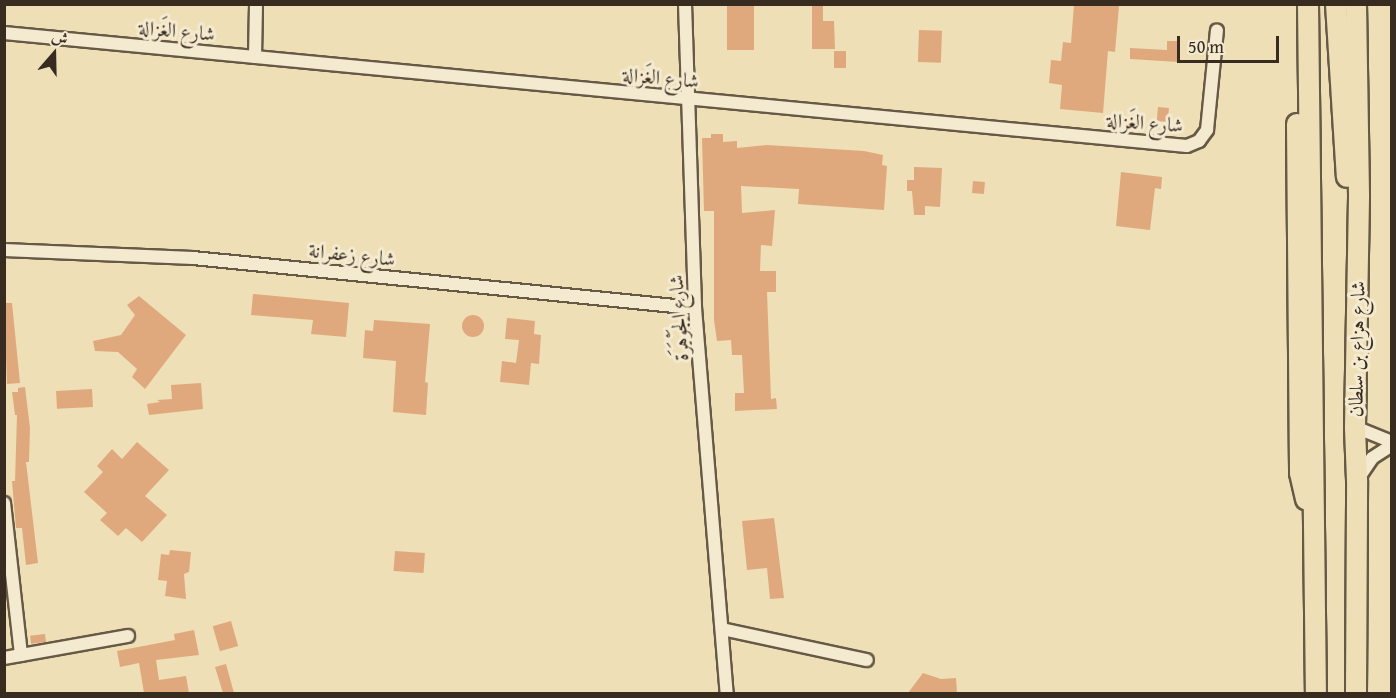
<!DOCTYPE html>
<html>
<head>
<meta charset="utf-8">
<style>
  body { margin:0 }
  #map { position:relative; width:1396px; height:698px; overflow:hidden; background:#eedfb6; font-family:"Gentium Book Plus",Amiri,serif }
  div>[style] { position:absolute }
  .building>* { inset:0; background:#e0a97d; transform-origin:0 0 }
  .round { border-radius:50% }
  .roads { filter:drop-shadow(2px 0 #665946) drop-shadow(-2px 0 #665946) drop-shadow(0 2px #665946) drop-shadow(0 -2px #665946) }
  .minor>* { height:12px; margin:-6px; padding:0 6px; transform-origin:6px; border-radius:6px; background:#f4ead0 }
  .primary>* { height:20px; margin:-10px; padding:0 10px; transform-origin:10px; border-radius:10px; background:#eedfb6 }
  span { translate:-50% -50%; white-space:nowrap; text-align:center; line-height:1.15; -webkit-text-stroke:6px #f4ead0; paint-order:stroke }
  .street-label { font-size:20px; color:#382c20 }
  .frame { position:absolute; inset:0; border:6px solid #382c20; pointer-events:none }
  .north { position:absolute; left:24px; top:24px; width:60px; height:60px; -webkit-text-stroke:4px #f4ead0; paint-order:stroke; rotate:20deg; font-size:16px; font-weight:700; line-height:24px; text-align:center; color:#382c20 }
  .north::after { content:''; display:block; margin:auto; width:21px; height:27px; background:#382c20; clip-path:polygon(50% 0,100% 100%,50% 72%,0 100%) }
  .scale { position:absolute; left:1177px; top:36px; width:102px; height:27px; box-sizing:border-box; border:3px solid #382c20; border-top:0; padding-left:8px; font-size:18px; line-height:21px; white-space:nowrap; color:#382c20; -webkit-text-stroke:4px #f4ead0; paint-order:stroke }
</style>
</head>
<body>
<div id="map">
  <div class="building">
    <div style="left:727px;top:4px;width:27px;height:46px"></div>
    <div style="clip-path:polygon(812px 4px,823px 4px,823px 21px,834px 21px,835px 49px,812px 49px)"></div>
    <div style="clip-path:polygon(1074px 4px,1119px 6px,1115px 52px,1108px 51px,1103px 113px,1060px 109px,1062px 85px,1049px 83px,1051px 60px,1061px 61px,1063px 42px,1071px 43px)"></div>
    <div style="left:919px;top:30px;width:23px;height:32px;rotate:2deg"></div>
    <div style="clip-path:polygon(1167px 41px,1179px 41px,1178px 62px,1130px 59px,1130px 48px,1167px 50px)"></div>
    <div style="left:834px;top:51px;width:12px;height:17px"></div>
    <div style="left:1158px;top:107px;width:11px;height:14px;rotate:5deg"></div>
    <div style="clip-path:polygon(711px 134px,723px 134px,723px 142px,737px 141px,737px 148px,767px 145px,864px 151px,883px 155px,882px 165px,887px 166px,884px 210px,798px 204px,799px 189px,741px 186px,742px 213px,775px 210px,772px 246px,761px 245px,760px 271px,776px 271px,776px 292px,767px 292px,771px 399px,776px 398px,777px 409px,735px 411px,735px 393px,744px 393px,742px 355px,732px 355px,731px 340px,717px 341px,714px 320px,714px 211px,704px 211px,702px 138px,711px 138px)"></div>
    <div style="clip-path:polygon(914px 167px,942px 168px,940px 207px,925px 206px,925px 215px,914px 215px,912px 191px,907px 191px,907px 180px,914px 180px)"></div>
    <div style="clip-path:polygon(1121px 172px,1162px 177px,1161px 189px,1155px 188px,1150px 230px,1116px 226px)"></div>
    <div style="left:973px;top:181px;width:12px;height:12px;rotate:5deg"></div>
    <div style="clip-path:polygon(253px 294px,349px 303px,346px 337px,311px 334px,313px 320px,251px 315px)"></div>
    <div style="clip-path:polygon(139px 296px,186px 335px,145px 389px,132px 377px,137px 369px,118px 352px,95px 351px,93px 341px,121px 335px,135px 315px,127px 305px)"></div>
    <div style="clip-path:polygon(4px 303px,12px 303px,20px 383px,7px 384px)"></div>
    <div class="round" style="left:462px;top:315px;width:22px;height:22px"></div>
    <div style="clip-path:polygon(507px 318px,535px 321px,534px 334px,541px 335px,539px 364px,531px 363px,529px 385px,500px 382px,502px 361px,516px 363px,519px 340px,505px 339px)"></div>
    <div style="clip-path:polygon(374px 320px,430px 324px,425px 382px,428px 383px,426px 415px,393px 412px,396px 361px,363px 358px,365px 330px,373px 331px)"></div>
    <div style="clip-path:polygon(201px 383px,203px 409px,149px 415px,147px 404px,160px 402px,157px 400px,172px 399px,171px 385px)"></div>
    <div style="clip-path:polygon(25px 387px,30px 428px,29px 462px,26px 462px,38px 563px,26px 565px,22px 528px,16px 528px,12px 481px,15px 481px,17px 415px,15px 415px,12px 392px,18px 392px,18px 388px)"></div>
    <div style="left:92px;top:389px;width:18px;height:36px;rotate:87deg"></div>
    <div style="clip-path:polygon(137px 442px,169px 470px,145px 496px,167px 515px,142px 542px,126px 528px,118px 536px,100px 520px,107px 513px,84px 492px,103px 472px,97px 466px,112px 449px,122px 459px)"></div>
    <div style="clip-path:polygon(774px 518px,784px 598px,770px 599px,767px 568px,747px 570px,742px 521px)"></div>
    <div style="clip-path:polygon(170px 550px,191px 552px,189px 572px,184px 574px,186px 599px,165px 596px,167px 581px,158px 580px,161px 554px,169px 555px)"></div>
    <div style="left:395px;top:551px;width:30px;height:20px;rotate:4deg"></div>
    <div style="left:231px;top:621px;width:26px;height:19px;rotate:74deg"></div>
    <div style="clip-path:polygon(194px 630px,199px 655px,156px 660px,159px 680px,186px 676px,189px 693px,144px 693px,139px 663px,120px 667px,117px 651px,175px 640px,174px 634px)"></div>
    <div style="left:45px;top:634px;width:8px;height:15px;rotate:83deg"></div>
    <div style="clip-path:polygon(226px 664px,234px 693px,223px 693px,215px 667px)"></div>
    <div style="clip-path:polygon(923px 673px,941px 679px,956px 678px,957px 693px,908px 693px)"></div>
  </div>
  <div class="roads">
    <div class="minor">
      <div style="left:685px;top:4px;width:304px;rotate:88.1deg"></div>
      <div style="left:695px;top:308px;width:387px;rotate:85.3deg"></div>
      <div style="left:4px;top:33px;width:1188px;rotate:5.46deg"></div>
      <div style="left:1187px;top:146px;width:13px;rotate:-23deg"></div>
      <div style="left:1199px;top:141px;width:14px;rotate:-54deg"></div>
      <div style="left:1207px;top:130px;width:100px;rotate:-84.3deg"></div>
      <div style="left:255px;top:57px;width:53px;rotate:-88.9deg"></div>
      <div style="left:4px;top:250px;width:189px;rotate:2.4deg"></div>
      <div style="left:193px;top:258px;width:504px;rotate:5.69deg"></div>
      <div style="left:1355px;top:427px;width:40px;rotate:22deg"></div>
      <div style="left:1358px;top:479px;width:25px;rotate:-56deg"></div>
      <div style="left:1372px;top:458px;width:24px;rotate:-33deg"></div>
      <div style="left:4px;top:503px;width:153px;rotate:83.6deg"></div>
      <div style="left:722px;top:629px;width:148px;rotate:12.1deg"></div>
      <div style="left:4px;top:658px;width:126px;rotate:-10.1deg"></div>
    </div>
    <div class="primary">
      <div style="left:1308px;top:4px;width:690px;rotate:89.34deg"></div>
      <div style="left:1336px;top:4px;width:173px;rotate:86.4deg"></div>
      <div style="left:1297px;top:124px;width:349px;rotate:89.5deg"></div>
      <div style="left:1300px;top:473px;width:27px;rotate:77deg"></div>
      <div style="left:1356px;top:694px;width:214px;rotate:-89.7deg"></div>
      <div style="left:1357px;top:480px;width:53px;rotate:-92.2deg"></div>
      <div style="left:1355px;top:427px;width:232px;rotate:-89deg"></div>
      <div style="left:1359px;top:195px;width:191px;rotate:-90.9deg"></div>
    </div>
  </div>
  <div class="street-label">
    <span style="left:177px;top:30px;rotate:5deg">شارع الغَزالة</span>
    <span style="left:661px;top:77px;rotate:5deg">شارع الغَزالة</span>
    <span style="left:1145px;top:122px;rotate:4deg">شارع الغَزالة</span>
    <span style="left:352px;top:254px;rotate:6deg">شارع زعفرانة</span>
    <span style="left:678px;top:318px;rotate:-94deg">شارع الجَوْهَرَة</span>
    <span style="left:1356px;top:349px;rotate:-89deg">شارع هزاع بن سلطان</span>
  </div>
  <div class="frame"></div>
  <div class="north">ش</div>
  <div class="scale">50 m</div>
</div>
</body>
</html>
